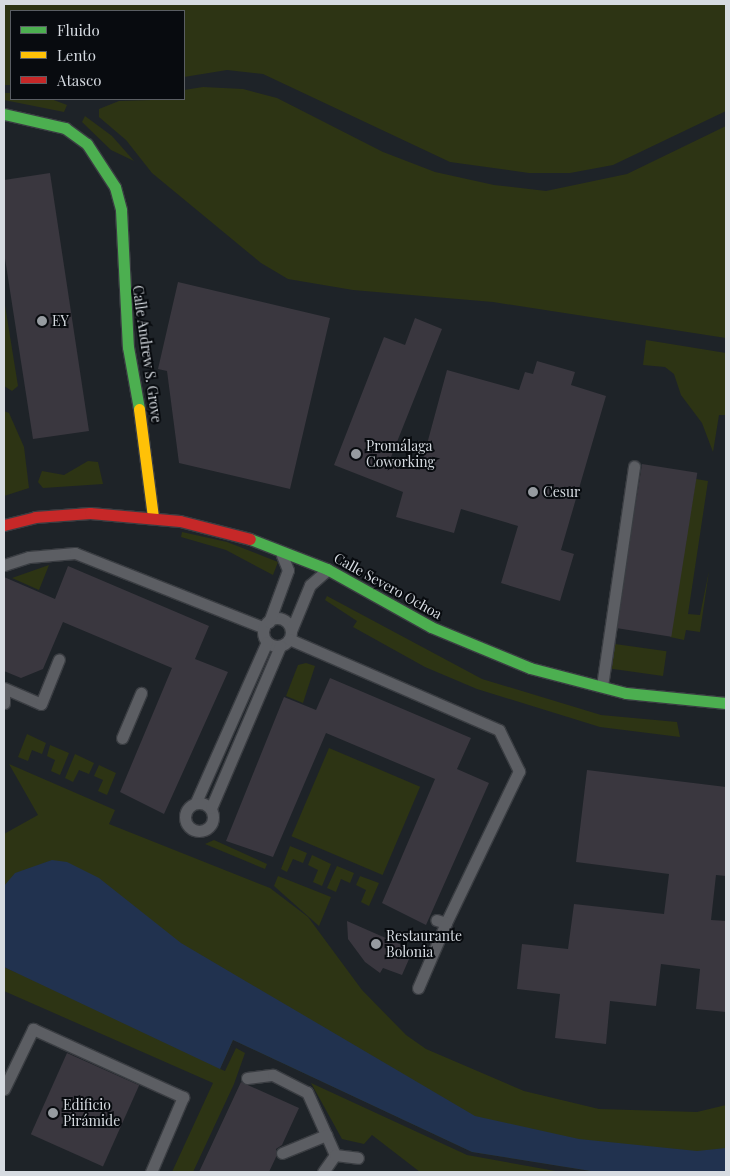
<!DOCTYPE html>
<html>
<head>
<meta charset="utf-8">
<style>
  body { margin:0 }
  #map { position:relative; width:730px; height:1176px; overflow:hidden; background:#1e2328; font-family:"Playfair Display",serif }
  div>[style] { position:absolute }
  .green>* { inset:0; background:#2d3414; transform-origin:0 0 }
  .water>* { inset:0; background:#21324f }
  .building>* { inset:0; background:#3a373f; transform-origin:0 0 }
  .roads { filter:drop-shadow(1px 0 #3a3d42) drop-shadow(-1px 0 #3a3d42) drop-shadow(0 1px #3a3d42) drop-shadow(0 -1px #3a3d42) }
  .lane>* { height:11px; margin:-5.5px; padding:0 5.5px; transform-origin:5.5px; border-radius:5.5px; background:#5c5e63 }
  .lane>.ring { margin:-5.5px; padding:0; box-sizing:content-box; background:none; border:11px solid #5c5e63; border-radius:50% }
  .fast>* { height:11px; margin:-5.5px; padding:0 5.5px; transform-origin:5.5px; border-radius:5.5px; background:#4caf50 }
  .slow>* { height:11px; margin:-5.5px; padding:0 5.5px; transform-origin:5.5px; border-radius:5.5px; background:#ffc107 }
  .jam>* { height:11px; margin:-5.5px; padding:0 5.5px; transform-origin:5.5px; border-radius:5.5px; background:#c62828 }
  .dots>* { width:14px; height:14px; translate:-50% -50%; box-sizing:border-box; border:2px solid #080b0f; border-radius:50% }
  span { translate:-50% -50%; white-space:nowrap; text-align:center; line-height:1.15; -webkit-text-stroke:4px #080b0f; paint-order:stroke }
  .poi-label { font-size:14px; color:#d6dbe1 }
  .left { translate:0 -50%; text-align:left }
  .street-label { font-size:14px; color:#d6dbe1 }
  .frame { position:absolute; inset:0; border:5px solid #d6dbe1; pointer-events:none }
  .legend { position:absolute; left:10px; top:10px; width:175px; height:90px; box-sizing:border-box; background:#080b0f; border:1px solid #5a5e63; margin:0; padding:6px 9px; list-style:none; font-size:15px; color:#d6dbe1 }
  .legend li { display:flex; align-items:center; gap:10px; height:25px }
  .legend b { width:25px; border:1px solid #5a5e63 }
</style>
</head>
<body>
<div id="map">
  <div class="green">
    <div style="clip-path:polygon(4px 4px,726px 4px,726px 111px,613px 165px,570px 173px,529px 173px,450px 162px,263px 74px,227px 70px,184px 77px,184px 11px,11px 11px,11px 85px,4px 85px)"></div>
    <div style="clip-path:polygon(203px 87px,243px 89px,277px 98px,383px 152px,435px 172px,494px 185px,546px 191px,627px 174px,726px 126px,726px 338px,493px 302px,353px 290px,288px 279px,261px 263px,152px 173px,126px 140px,99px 117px,99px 109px,119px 101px,184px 99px,184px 90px)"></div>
    <div style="clip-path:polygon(4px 93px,11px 93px,11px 99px,51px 99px,67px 105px,64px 112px,4px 100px)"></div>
    <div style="clip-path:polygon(85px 116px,112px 136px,134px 161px,111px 150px,82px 122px)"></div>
    <div style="clip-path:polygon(4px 299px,18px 386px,12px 391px,4px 386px)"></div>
    <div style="clip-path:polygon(646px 340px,726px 353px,726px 415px,719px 415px,713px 452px,702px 423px,681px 395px,674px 374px,665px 367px,643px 365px)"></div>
    <div style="clip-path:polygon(4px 411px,9px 413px,24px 447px,29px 488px,4px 496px)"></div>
    <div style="clip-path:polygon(88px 461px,98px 462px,103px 484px,43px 488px,38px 482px,42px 471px,64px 475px)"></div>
    <div style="clip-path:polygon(696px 479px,708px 481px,688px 614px,700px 615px,709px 571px,700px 632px,686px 630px,684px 640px,670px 637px)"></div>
    <div style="clip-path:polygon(182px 532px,227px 542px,278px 562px,273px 575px,226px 550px,181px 537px)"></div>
    <div style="clip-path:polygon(49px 565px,39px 590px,12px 578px)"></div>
    <div style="clip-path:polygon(327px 596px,482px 679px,601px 715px,677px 722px,680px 737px,600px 727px,477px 689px,425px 667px,353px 627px,357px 621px,325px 600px)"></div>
    <div style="left:615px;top:644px;width:52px;height:25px;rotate:8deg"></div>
    <div style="clip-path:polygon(306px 663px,315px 666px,303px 703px,286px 696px,298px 665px)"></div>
    <div style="clip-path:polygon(27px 734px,46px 743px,42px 754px,32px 750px,28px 761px,18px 757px)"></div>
    <div style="clip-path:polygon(50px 745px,69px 753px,60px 775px,51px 771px,55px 760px,47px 756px)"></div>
    <div style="left:329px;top:748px;width:99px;height:96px;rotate:23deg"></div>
    <div style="clip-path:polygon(75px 754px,94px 763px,89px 774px,79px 770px,73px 782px,65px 778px)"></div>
    <div style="clip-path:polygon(9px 764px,115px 810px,109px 824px,270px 888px,308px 917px,362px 990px,406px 1035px,426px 1049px,524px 1091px,599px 1109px,697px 1112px,726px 1105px,726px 1172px,597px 1172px,472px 1152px,233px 1040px,220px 1069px,225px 1071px,236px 1048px,245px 1053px,234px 1084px,193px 1172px,172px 1172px,213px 1083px,4px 991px,4px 967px,17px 973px,4px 966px,4px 834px,38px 815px)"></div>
    <div style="clip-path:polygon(99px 765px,116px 773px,107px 795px,98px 791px,103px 780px,94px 776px)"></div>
    <div style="clip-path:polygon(214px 840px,267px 864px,265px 869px,205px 844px)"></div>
    <div style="clip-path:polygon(290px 846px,307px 853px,303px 863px,293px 859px,287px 872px,281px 869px)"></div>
    <div style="clip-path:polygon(312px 855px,331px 864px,322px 886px,313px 882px,318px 870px,308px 865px)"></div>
    <div style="clip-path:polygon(337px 866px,354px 873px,350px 883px,341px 879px,336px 892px,327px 888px)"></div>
    <div style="clip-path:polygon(278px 876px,331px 897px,319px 926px,274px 886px)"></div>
    <div style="clip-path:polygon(360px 876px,379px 883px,369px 906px,361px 902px,366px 890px,356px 885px)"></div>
    <div style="clip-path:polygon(311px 1083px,467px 1155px,561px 1172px,420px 1172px,372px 1135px,364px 1144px,342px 1139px)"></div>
  </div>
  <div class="water">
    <div style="clip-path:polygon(52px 860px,67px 862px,99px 878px,181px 943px,475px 1116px,579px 1139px,697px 1151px,726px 1148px,726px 1172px,597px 1172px,472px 1152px,233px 1040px,220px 1069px,4px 967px,4px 886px,15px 873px)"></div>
  </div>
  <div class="building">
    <div style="clip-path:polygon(50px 173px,89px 431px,33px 439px,4px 252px,4px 180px)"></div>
    <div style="clip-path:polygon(178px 282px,330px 318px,290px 489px,179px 463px,167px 371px,158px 369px)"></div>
    <div style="clip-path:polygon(415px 318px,442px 329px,389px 462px,420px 470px,447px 370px,519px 390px,525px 372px,533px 374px,537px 361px,575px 372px,571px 385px,606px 396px,561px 550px,574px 554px,560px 601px,501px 583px,518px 526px,461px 509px,454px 533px,396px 517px,403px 492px,334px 465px,384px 337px,405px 345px)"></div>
    <div style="left:642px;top:464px;width:56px;height:166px;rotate:9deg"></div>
    <div style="clip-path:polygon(68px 566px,209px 626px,195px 659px,228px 672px,164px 814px,120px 792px,172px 668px,63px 622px,43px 669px,21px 678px,4px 671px,4px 577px,55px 599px)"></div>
    <div style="clip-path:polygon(330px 678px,471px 738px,457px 769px,489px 783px,426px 925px,382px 903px,435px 779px,326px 733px,273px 857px,226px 841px,284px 697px,316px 710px)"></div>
    <div style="clip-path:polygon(587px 770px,726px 787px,726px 876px,716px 875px,711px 920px,726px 921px,726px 1012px,696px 1009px,700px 969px,661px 964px,656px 1006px,610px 1001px,606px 1044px,555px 1038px,560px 994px,517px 989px,522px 944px,568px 949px,574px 904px,664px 914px,669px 874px,576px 862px)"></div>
    <div style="clip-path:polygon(347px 921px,413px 950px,402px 975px,383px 968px,380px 973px,365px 962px,348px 939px)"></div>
    <div style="left:67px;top:1053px;width:79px;height:89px;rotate:24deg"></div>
    <div style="clip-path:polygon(241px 1082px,299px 1108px,282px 1145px,276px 1149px,276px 1157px,269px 1172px,199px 1172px)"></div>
  </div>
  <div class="roads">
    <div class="lane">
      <div style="left:4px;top:565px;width:26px;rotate:-18deg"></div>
      <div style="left:29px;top:557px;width:46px;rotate:-5deg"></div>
      <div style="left:75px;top:553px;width:203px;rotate:21.6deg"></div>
      <div class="ring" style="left:263px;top:618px;width:17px;height:17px"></div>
      <div style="left:269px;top:622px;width:55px;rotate:-69.9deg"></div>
      <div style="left:288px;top:570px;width:16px;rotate:-112deg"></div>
      <div style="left:291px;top:631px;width:50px;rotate:-67.6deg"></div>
      <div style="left:310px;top:585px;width:23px;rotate:-41deg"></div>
      <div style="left:289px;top:639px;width:229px;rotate:23.4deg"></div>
      <div style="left:499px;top:730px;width:46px;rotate:64deg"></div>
      <div style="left:519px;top:771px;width:169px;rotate:115.7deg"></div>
      <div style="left:446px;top:923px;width:10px;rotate:-163deg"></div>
      <div style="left:602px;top:686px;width:222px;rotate:-81.7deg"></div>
      <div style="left:4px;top:688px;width:40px;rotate:23.4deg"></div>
      <div style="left:41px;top:704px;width:48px;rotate:-68.2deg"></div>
      <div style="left:4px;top:693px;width:10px;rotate:90deg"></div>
      <div style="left:122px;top:738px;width:49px;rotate:-67.1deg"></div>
      <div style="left:196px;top:802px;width:175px;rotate:-66.1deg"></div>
      <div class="ring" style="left:185px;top:803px;width:17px;height:17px"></div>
      <div style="left:211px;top:808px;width:176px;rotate:-66.9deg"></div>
      <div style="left:418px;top:988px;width:71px;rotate:-66.7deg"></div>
      <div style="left:247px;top:1078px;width:26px;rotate:-7deg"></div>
      <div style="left:273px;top:1075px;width:38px;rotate:27deg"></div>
      <div style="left:307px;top:1092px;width:69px;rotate:66deg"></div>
      <div style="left:4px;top:1089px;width:67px;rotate:-64.2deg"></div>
      <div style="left:33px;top:1029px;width:165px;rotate:24.4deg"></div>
      <div style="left:183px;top:1097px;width:82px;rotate:113.1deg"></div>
      <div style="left:282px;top:1153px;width:48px;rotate:-22.2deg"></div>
      <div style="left:323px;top:1172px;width:21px;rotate:-55deg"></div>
      <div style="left:335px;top:1155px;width:23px;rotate:7deg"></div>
    </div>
    <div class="fast">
      <div style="left:4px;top:114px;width:63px;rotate:12.9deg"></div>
      <div style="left:65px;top:128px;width:27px;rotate:36deg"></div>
      <div style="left:87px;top:144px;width:51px;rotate:56.9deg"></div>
      <div style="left:115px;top:187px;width:24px;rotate:75deg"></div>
      <div style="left:121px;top:210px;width:137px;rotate:87.1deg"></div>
      <div style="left:128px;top:347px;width:63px;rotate:79.9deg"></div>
      <div style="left:250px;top:539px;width:83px;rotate:21.3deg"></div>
      <div style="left:327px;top:569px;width:119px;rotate:29.1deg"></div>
      <div style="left:431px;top:627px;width:107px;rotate:22.5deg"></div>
      <div style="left:530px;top:668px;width:99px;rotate:14.6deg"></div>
      <div style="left:626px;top:693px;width:100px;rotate:5.7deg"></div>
    </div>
    <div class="slow">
      <div style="left:139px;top:409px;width:109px;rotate:82.6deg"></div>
    </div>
    <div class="jam">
      <div style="left:4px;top:525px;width:32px;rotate:-14deg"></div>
      <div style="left:35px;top:517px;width:55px;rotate:-4.2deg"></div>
      <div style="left:90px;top:513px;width:90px;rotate:5.1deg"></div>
      <div style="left:180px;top:521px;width:72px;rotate:14.4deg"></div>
    </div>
  </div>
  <div class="dots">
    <div style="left:42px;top:321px;background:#969ba0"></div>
    <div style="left:356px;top:454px;background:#969ba0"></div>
    <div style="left:533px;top:492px;background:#969ba0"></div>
    <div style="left:376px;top:944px;background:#969ba0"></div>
    <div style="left:53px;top:1113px;background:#969ba0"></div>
  </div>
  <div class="poi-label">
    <span class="left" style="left:52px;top:321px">EY</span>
    <span class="left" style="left:366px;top:454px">Promálaga<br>Coworking</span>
    <span class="left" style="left:543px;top:492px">Cesur</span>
    <span class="left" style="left:386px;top:944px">Restaurante<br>Bolonia</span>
    <span class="left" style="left:63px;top:1113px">Edificio<br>Pirámide</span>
  </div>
  <div class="street-label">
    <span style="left:147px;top:354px;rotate:82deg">Calle Andrew S. Grove</span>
    <span style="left:388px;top:586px;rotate:29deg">Calle Severo Ochoa</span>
  </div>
  <div class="frame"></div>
  <ul class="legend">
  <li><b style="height:6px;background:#4caf50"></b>Fluido</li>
  <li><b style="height:6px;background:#ffc107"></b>Lento</li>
  <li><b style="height:6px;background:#c62828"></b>Atasco</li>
  </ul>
</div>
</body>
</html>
